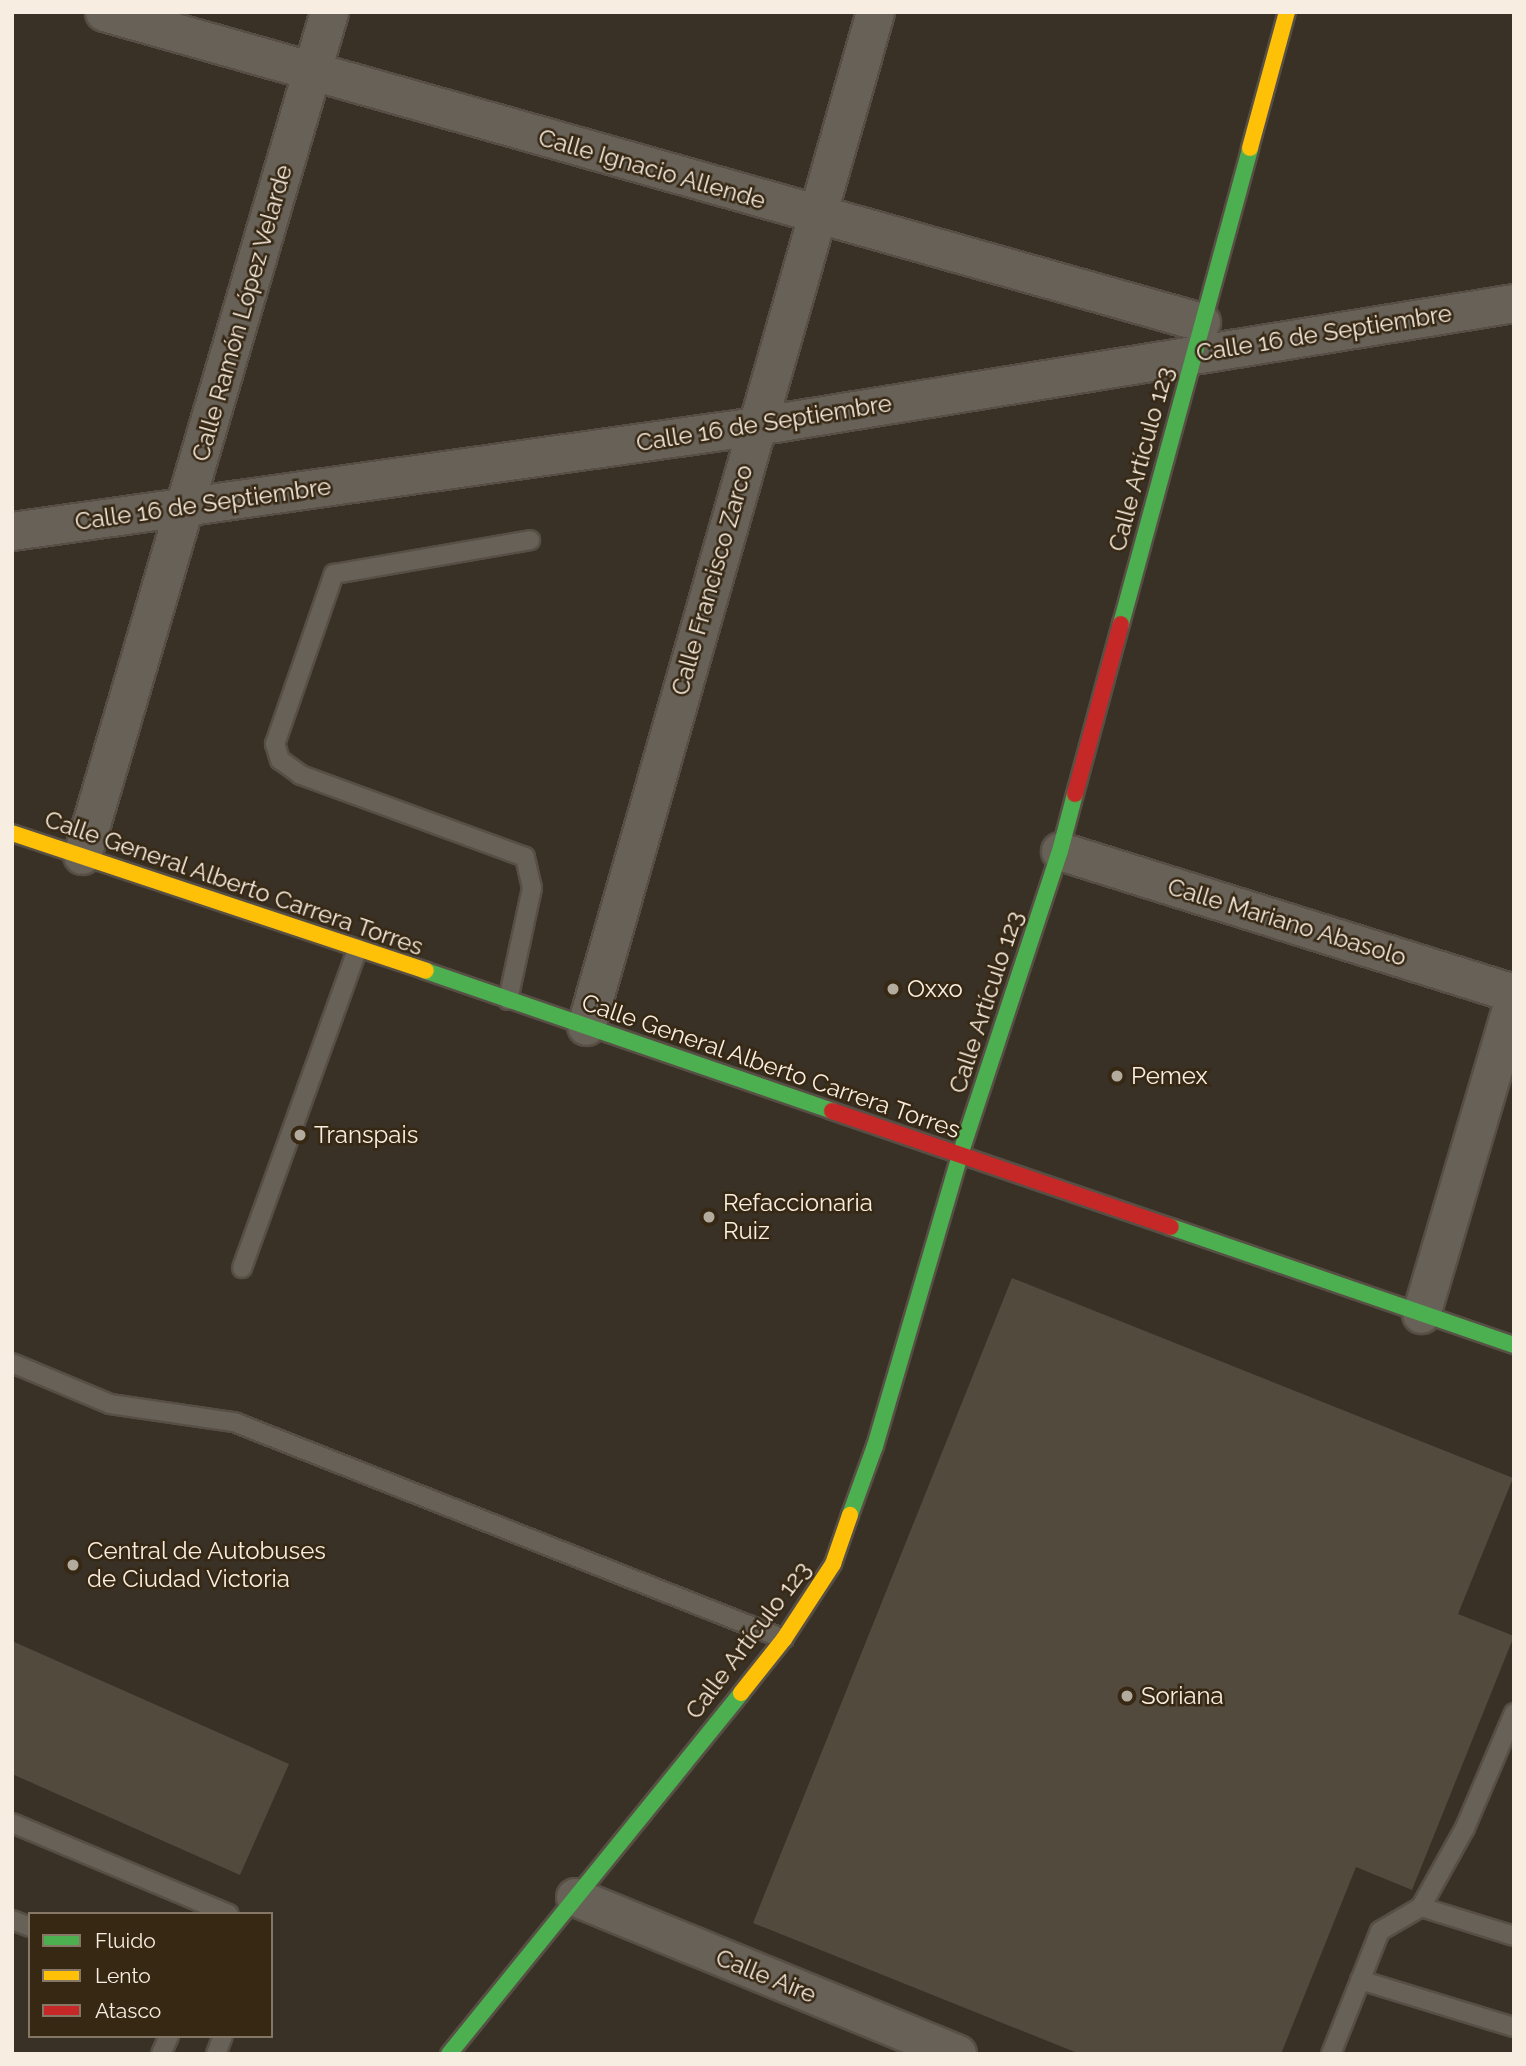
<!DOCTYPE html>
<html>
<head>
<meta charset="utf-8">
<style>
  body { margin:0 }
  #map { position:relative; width:1526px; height:2066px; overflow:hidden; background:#393125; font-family:Raleway,sans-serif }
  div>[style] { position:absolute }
  .building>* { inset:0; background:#534a3e }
  .roads { filter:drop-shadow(2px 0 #574f45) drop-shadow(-2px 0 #574f45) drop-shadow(0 2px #574f45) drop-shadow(0 -2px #574f45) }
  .lane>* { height:18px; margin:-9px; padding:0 9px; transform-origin:9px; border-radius:9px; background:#676158 }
  .street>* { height:37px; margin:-18.5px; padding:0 18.5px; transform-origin:18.5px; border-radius:18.5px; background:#676158 }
  .fast>* { height:16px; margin:-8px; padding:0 8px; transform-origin:8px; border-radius:8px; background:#4caf50 }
  .slow>* { height:16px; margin:-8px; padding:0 8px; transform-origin:8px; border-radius:8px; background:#ffc107 }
  .jam>* { height:16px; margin:-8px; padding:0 8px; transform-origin:8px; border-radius:8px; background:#c62828 }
  .dots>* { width:19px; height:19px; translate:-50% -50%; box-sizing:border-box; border:4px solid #372814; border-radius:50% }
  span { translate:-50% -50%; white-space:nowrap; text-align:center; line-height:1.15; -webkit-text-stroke:5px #372814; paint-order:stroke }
  .street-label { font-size:24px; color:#f7ede0 }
  .poi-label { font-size:24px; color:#f7ede0 }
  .left { translate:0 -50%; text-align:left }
  .frame { position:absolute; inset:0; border:14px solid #f7ede0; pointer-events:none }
  .legend { position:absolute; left:28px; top:1912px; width:245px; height:126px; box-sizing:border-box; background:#372814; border:2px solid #847766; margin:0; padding:9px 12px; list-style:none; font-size:21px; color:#f7ede0 }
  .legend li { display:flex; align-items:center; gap:14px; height:35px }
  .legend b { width:35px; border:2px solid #847766 }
</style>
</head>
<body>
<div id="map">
  <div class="building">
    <div style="clip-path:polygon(1012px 1278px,1513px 1478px,1458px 1614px,1514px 1636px,1412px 1890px,1356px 1867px,1281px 2054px,1080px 2054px,753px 1923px)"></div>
    <div style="clip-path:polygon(12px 1641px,289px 1764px,240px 1875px,12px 1774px)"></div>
  </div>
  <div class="roads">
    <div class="lane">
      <div style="left:508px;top:1000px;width:115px;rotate:-77.9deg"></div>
      <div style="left:532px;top:888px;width:32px;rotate:-103deg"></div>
      <div style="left:525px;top:857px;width:239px;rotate:-159.9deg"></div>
      <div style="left:301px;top:775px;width:26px;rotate:-144deg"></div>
      <div style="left:280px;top:760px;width:17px;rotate:-107deg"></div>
      <div style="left:275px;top:744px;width:180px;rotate:-70.9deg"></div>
      <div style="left:334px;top:574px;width:199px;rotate:-9.8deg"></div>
      <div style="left:242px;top:1268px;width:340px;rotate:-70.1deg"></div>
      <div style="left:12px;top:1363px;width:106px;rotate:22.7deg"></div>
      <div style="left:110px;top:1404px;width:125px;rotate:8.3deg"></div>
      <div style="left:234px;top:1422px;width:591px;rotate:21.53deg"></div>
      <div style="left:12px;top:1823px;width:235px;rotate:22.8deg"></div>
      <div style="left:1421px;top:1907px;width:97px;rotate:17.3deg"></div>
      <div style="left:12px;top:1920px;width:19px;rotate:21deg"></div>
      <div style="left:1360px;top:1980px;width:161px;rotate:17deg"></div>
      <div style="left:161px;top:2054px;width:20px;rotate:-66deg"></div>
      <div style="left:216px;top:2054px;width:19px;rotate:-69deg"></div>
      <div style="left:1331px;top:2054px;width:132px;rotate:-68.3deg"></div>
      <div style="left:1380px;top:1931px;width:48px;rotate:-30.3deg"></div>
      <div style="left:1421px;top:1907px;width:90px;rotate:-60.9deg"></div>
      <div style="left:1465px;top:1828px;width:125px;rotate:-66.9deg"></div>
    </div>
    <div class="street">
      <div style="left:104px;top:12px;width:1140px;rotate:15.78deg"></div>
      <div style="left:12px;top:531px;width:751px;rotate:-8.03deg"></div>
      <div style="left:756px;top:426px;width:768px;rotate:-9.22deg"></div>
      <div style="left:1060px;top:851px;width:476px;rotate:17.4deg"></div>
      <div style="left:82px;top:855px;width:878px;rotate:-73.67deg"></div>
      <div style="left:586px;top:1026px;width:1054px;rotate:-74.09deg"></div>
      <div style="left:1421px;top:1314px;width:330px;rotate:-73.6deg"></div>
      <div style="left:575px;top:1897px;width:413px;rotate:22.3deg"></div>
    </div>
    <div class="fast">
      <div style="left:1121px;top:624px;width:493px;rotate:-74.8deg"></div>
      <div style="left:426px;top:971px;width:429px;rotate:19deg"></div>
      <div style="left:1171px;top:1227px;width:363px;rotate:19deg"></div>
      <div style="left:850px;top:1515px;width:73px;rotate:-70.1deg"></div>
      <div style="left:875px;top:1446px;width:303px;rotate:-73.7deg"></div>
      <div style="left:960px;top:1155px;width:320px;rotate:-71.8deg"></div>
      <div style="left:1060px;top:851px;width:59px;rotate:-75.3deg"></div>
      <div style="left:449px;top:2054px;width:464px;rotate:-51deg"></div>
    </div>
    <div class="slow">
      <div style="left:1250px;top:148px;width:141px;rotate:-74.8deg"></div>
      <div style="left:12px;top:833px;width:436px;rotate:18.4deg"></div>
      <div style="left:741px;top:1693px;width:69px;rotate:-51.5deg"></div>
      <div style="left:784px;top:1639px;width:90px;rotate:-56.8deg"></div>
      <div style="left:833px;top:1564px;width:52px;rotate:-70.9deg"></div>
    </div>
    <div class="jam">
      <div style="left:1075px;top:794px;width:176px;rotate:-74.9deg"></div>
      <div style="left:832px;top:1111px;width:358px;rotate:18.9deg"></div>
    </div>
  </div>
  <div class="dots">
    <div style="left:893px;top:989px;background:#b4ab9f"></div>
    <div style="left:1117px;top:1076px;background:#b4ab9f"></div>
    <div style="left:300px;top:1135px;background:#b4ab9f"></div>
    <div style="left:709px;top:1217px;background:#b4ab9f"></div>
    <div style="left:73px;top:1565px;background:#b4ab9f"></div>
    <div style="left:1127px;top:1696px;background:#b4ab9f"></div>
  </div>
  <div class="street-label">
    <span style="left:652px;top:169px;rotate:16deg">Calle Ignacio Allende</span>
    <span style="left:242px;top:313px;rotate:-74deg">Calle Ramón López Velarde</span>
    <span style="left:1324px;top:333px;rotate:-9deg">Calle 16 de Septiembre</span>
    <span style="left:764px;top:423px;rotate:-9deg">Calle 16 de Septiembre</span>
    <span style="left:1141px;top:459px;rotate:-75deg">Calle Artículo 123</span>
    <span style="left:203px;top:504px;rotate:-8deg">Calle 16 de Septiembre</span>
    <span style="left:712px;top:580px;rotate:-74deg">Calle Francisco Zarco</span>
    <span style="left:234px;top:883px;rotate:19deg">Calle General Alberto Carrera Torres</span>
    <span style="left:1287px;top:922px;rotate:17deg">Calle Mariano Abasolo</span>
    <span style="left:986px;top:1002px;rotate:-72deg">Calle Artículo 123</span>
    <span style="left:771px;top:1066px;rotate:19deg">Calle General Alberto Carrera Torres</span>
    <span style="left:748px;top:1640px;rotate:-53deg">Calle Artículo 123</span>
    <span style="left:766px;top:1976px;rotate:22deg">Calle Aire</span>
  </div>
  <div class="poi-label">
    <span class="left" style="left:907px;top:989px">Oxxo</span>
    <span class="left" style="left:1131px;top:1076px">Pemex</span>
    <span class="left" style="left:314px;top:1135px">Transpais</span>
    <span class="left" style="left:723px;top:1217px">Refaccionaria<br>Ruiz</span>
    <span class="left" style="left:87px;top:1565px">Central de Autobuses<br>de Ciudad Victoria</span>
    <span class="left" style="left:1141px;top:1696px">Soriana</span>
  </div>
  <div class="frame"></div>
  <ul class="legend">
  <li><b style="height:9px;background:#4caf50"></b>Fluido</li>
  <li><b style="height:9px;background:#ffc107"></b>Lento</li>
  <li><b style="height:9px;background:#c62828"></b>Atasco</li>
  </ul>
</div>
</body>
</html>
